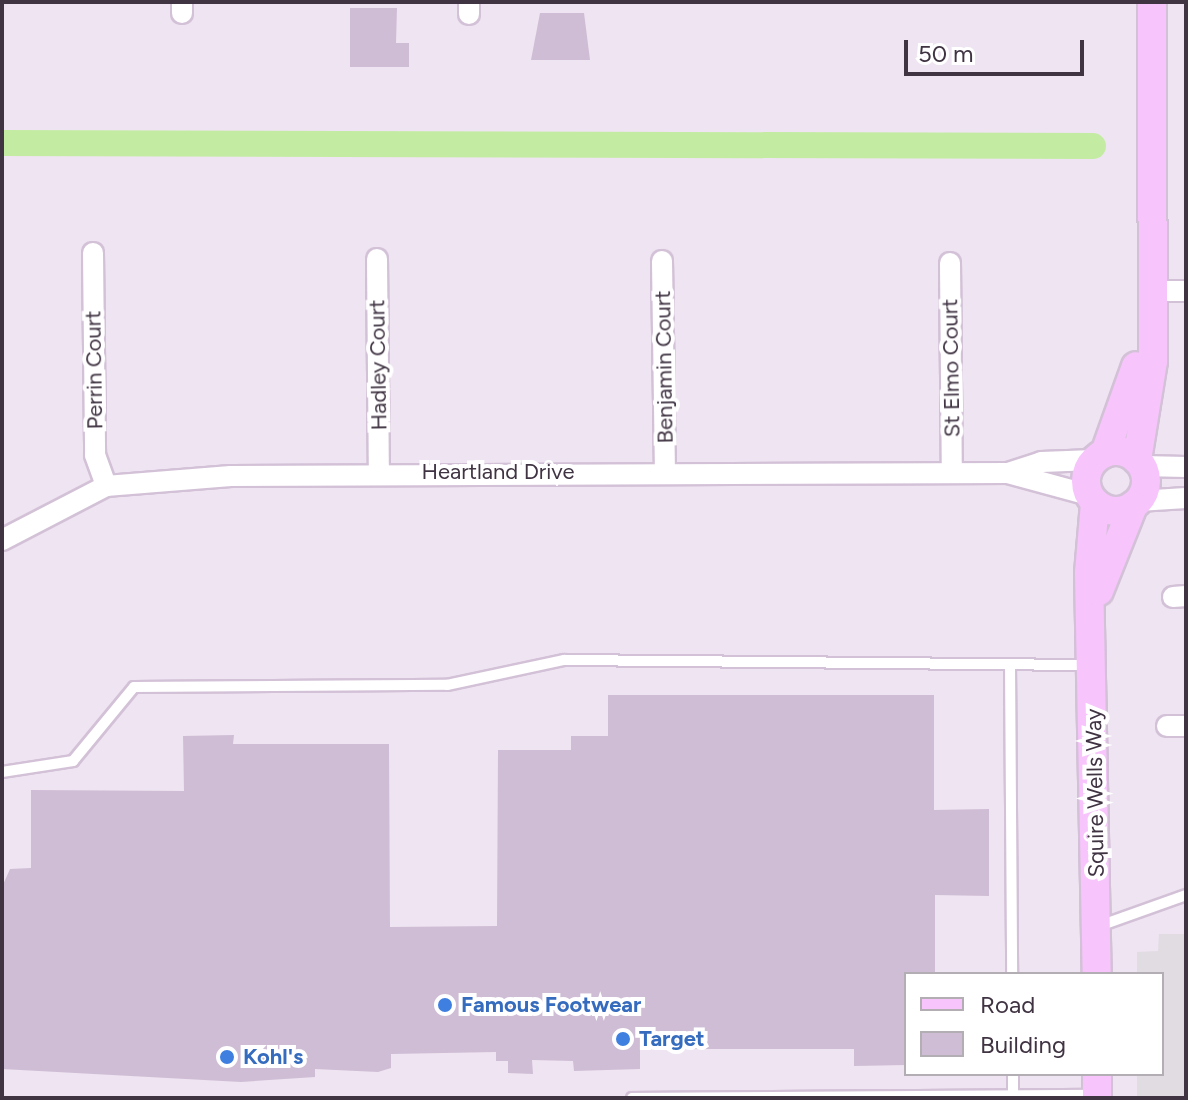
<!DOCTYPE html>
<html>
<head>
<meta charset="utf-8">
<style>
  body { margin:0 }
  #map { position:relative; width:1188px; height:1100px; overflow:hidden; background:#efe4f1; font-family:Figtree,sans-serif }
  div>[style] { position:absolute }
  .parking>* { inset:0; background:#e1dce2 }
  .canal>* { height:26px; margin:-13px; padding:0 13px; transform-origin:13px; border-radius:13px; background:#c3eca2 }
  .building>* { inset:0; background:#cfbdd5 }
  .roads { filter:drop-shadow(2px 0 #d3c1d7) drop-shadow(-2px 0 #d3c1d7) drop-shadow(0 2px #d3c1d7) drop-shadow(0 -2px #d3c1d7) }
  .lane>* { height:10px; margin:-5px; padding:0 5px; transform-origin:5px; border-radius:5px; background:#fff }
  .street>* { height:20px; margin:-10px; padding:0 10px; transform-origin:10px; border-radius:10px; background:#fff }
  .secondary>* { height:28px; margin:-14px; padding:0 14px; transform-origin:14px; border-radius:14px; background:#f7c4fc }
  .secondary>.ring { margin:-14px; padding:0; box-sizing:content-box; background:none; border:28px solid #f7c4fc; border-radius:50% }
  .dots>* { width:22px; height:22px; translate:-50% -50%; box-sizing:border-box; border:4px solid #fff; border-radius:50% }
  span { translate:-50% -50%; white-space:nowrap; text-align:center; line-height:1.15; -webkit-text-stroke:8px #fff; paint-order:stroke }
  .street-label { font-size:22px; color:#403443 }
  .shop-label { font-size:22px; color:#366cbe; font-weight:700 }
  .left { translate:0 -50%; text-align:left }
  .frame { position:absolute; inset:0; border:4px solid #403443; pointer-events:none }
  .legend { position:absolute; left:904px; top:972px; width:260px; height:104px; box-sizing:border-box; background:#fff; border:2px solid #b3aeb4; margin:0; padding:10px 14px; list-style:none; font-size:24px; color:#403443 }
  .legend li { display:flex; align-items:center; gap:16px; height:40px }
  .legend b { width:40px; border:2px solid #b3aeb4 }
  .scale { position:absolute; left:904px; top:40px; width:180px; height:36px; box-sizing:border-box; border:4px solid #403443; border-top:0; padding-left:10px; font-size:24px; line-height:28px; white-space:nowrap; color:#403443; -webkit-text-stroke:6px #fff; paint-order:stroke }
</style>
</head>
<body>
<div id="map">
  <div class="parking">
    <div style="clip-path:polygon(1159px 934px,1186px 934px,1186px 1098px,1137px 1098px,1137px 1074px,1162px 1074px,1162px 974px,1137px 974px,1137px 952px,1158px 951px)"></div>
  </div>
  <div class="canal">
    <div style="left:2px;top:143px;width:1091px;rotate:0.16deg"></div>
  </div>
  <div class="building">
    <div style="clip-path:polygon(350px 8px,397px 8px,396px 43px,409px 43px,409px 67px,350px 67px)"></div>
    <div style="clip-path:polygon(540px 13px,584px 13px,590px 60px,531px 60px)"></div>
    <div style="clip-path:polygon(608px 695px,934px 695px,934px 810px,989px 809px,989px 896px,935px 895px,935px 974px,906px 974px,906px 1065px,854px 1066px,854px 1049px,640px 1049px,640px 1069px,574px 1071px,573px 1061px,532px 1060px,533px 1074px,508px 1073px,508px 1061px,496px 1061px,496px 1052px,391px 1054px,391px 1068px,378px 1072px,315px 1069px,315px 1077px,241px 1082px,2px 1069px,2px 887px,10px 869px,31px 868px,31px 790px,184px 791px,183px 736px,234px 735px,233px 744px,389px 744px,390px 927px,497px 926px,498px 750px,571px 750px,571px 736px,608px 736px)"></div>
  </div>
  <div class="roads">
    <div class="lane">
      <div style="left:1010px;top:664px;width:310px;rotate:89.6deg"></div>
      <div style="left:2px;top:772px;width:72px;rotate:-8.8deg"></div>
      <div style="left:73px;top:761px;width:96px;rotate:-50.5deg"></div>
      <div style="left:134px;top:687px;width:313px;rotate:-0.4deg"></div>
      <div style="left:447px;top:685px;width:120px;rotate:-12.1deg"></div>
      <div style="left:564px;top:660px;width:525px;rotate:0.55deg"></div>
      <div style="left:1099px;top:926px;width:92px;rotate:-19.6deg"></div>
      <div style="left:1013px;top:1074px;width:21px;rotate:90deg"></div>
      <div style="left:632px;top:1098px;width:461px;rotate:-0.4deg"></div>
    </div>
    <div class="street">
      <div style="left:182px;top:13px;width:11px;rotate:-90deg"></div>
      <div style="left:469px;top:14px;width:12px;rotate:-90deg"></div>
      <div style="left:93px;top:253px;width:202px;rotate:89.4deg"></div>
      <div style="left:95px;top:455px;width:33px;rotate:70deg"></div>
      <div style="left:377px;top:259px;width:213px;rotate:89.5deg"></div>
      <div style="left:662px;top:261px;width:211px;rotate:89.2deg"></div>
      <div style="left:950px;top:263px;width:210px;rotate:89.5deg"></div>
      <div style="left:1153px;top:291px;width:33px"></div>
      <div style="left:1142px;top:466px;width:44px;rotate:1.3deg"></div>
      <div style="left:1008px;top:473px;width:84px;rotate:15.2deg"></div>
      <div style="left:1138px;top:501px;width:48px;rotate:-3.6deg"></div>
      <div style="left:2px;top:540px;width:117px;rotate:-27.4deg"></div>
      <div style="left:106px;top:486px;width:125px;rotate:-4.6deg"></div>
      <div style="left:231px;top:476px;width:777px;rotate:-0.22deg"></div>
      <div style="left:1008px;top:473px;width:35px;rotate:-18deg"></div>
      <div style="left:1041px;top:462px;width:53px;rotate:-2.2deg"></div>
      <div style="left:1173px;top:597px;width:13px;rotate:-4deg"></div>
      <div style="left:1167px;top:726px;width:19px"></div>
    </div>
    <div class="secondary">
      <div class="ring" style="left:1086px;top:451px;width:32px;height:32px"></div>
      <div style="left:1105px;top:453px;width:92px;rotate:-70.4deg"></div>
      <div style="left:1137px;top:460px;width:100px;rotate:-80.8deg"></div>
      <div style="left:1153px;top:361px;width:359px;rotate:-90.2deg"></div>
      <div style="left:1095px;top:503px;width:70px;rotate:94.9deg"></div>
      <div style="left:1089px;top:573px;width:401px;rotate:88.9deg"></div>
      <div style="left:1099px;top:591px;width:92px;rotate:-68.2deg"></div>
      <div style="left:1097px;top:1098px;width:24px;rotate:-90deg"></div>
    </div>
  </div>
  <div class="dots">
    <div style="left:445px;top:1005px;background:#3f7fe0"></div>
    <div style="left:623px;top:1039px;background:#3f7fe0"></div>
    <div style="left:227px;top:1057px;background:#3f7fe0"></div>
  </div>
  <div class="street-label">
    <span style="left:378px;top:365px;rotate:-91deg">Hadley Court</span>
    <span style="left:664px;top:367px;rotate:-91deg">Benjamin Court</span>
    <span style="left:951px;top:368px;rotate:-91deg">St Elmo Court</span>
    <span style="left:94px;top:370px;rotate:-91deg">Perrin Court</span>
    <span style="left:498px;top:472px">Heartland Drive</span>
    <span style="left:1095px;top:793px;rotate:-91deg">Squire Wells Way</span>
  </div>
  <div class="shop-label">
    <span class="left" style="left:461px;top:1005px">Famous Footwear</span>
    <span class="left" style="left:639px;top:1039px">Target</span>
    <span class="left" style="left:243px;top:1057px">Kohl's</span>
  </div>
  <div class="frame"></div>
  <ul class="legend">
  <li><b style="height:10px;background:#f7c4fc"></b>Road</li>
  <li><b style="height:22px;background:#cfbdd5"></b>Building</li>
  </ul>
  <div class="scale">50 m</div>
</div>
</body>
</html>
